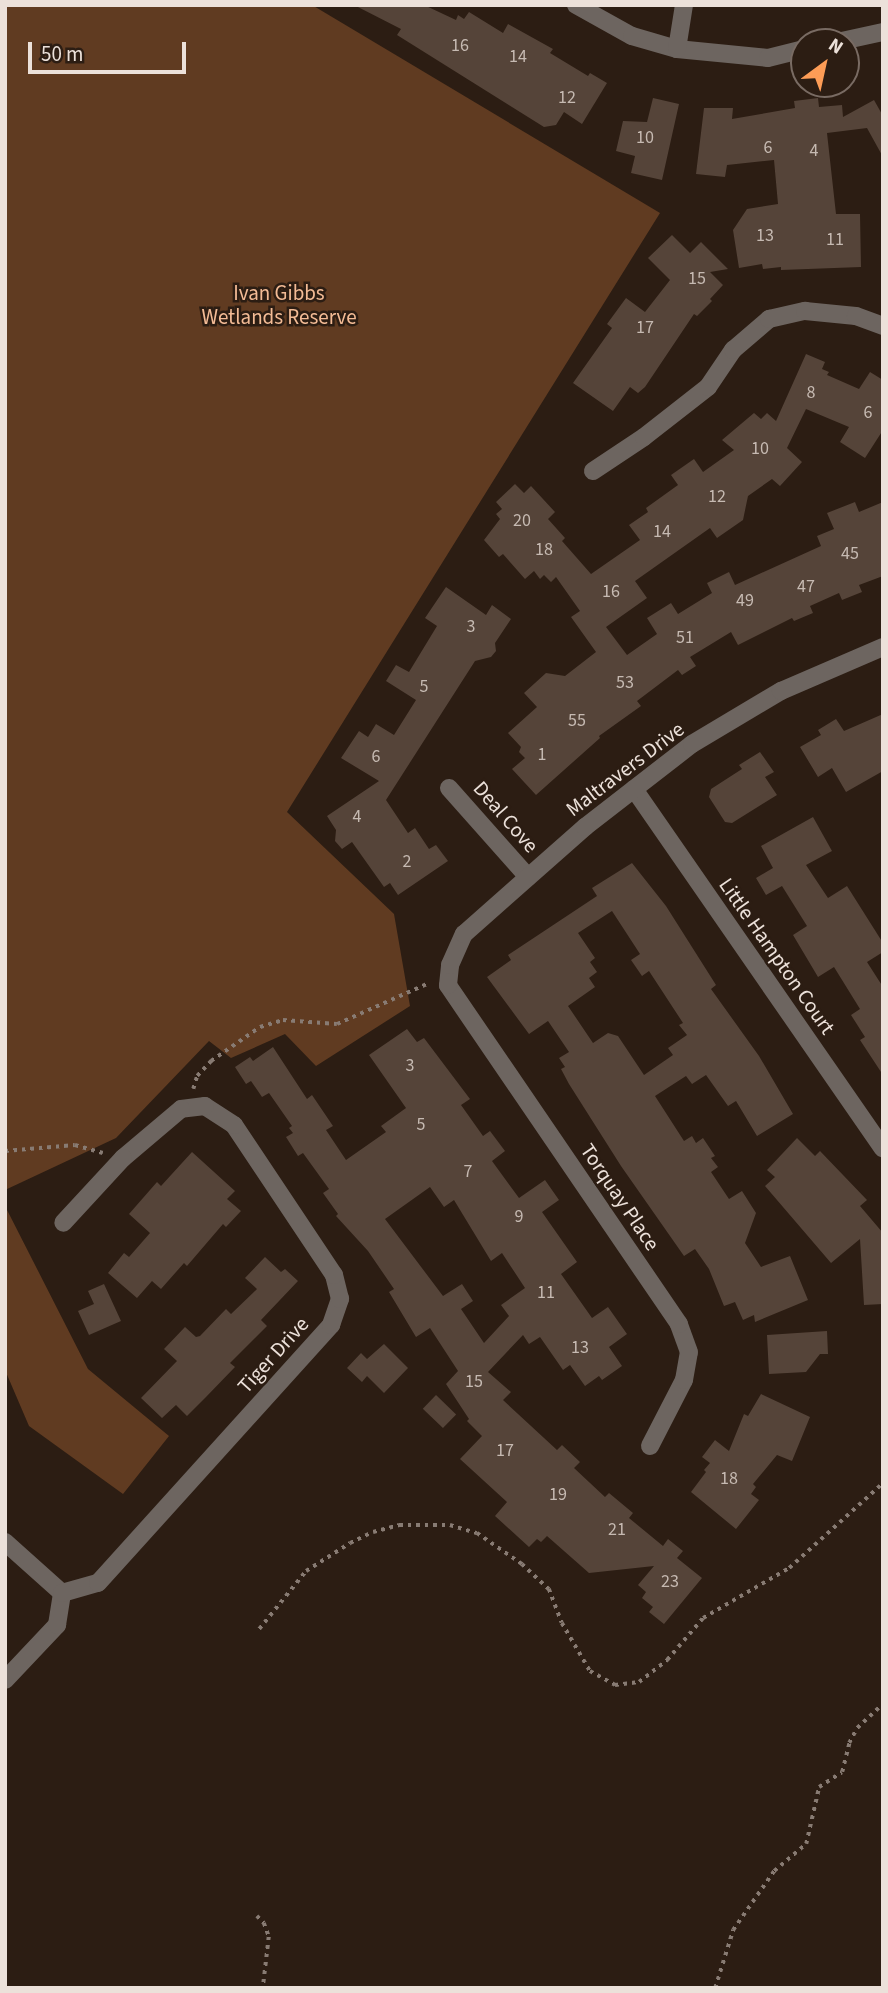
<!DOCTYPE html>
<html>
<head>
<meta charset="utf-8">
<style>
  body { margin:0 }
  #map { position:relative; width:888px; height:1993px; overflow:hidden; background:#2c1d13; font-family:"Source Sans 3",sans-serif }
  div>[style] { position:absolute }
  .green>* { inset:0; background:#603b21 }
  .building>* { inset:0; background:#554439; transform-origin:0 0 }
  .path>* { height:3.5px; margin-top:-1.75px; transform-origin:0; background:repeating-linear-gradient(90deg,#887b73 0 3.5px,transparent 0 8.5px) }
  .minor>* { height:18px; margin:-9px; padding:0 9px; transform-origin:9px; border-radius:9px; background:#6d6560 }
  span { translate:-50% -50%; white-space:nowrap; text-align:center; line-height:1.15; -webkit-text-stroke:5px #2c1d13; paint-order:stroke }
  .number-label { font-size:18px; color:#c6bab2 }
  .number-label span { -webkit-text-stroke-width:0 }
  .park-label { font-size:21px; color:#f3bb95 }
  .street-label { font-size:21px; color:#ece1da }
  .frame { position:absolute; inset:0; border:7px solid #ece1da; pointer-events:none }
  .north { position:absolute; left:790px; top:28px; width:70px; height:70px; box-sizing:border-box; background:#2c1d13; border:2px solid #796b63; border-radius:50%; rotate:33deg; font-size:19px; font-weight:700; line-height:28px; text-align:center; color:#ece1da }
  .north::after { content:''; display:block; margin:auto; width:24px; height:32px; background:#fd9c56; clip-path:polygon(50% 0,100% 100%,50% 72%,0 100%) }
  .scale { position:absolute; left:28px; top:42px; width:158px; height:32px; box-sizing:border-box; border:4px solid #ece1da; border-top:0; padding-left:9px; font-size:21px; line-height:24px; white-space:nowrap; color:#ece1da; -webkit-text-stroke:5px #2c1d13; paint-order:stroke }
</style>
</head>
<body>
<div id="map">
  <div class="green">
    <div style="clip-path:polygon(5px 5px,312px 5px,660px 213px,287px 812px,394px 914px,410px 1006px,316px 1066px,285px 1034px,231px 1058px,209px 1041px,116px 1138px,5px 1190px)"></div>
    <div style="clip-path:polygon(5px 1206px,88px 1369px,169px 1436px,123px 1494px,29px 1426px,5px 1370px)"></div>
  </div>
  <div class="building">
    <div style="clip-path:polygon(354px 5px,424px 5px,456px 20px,458px 15px,464px 19px,469px 12px,503px 33px,508px 24px,553px 49px,550px 53px,588px 76px,590px 73px,607px 83px,582px 124px,564px 112px,556px 125px,544px 127px,397px 35px,401px 29px)"></div>
    <div style="clip-path:polygon(653px 98px,679px 104px,662px 180px,631px 173px,635px 156px,616px 151px,623px 121px,647px 122px)"></div>
    <div style="clip-path:polygon(818px 98px,819px 107px,842px 105px,843px 117px,874px 100px,883px 116px,883px 157px,867px 128px,827px 133px,836px 214px,860px 214px,861px 267px,781px 270px,781px 267px,763px 269px,762px 264px,739px 268px,733px 230px,747px 209px,778px 204px,774px 160px,727px 165px,725px 177px,696px 174px,704px 108px,733px 108px,732px 119px,795px 108px,794px 101px)"></div>
    <div style="clip-path:polygon(672px 235px,690px 253px,701px 242px,728px 269px,710px 272px,723px 285px,710px 299px,712px 301px,697px 316px,694px 314px,645px 387px,638px 393px,630px 387px,613px 411px,573px 383px,612px 328px,607px 324px,626px 298px,645px 312px,670px 280px,648px 258px)"></div>
    <div style="clip-path:polygon(806px 354px,825px 362px,822px 369px,829px 372px,827px 375px,859px 389px,870px 372px,883px 380px,883px 430px,865px 458px,840px 442px,849px 427px,806px 409px,787px 448px,802px 462px,780px 486px,772px 479px,748px 496px,743px 520px,717px 538px,710px 528px,635px 581px,647px 598px,606px 627px,627px 655px,657px 634px,647px 618px,671px 603px,678px 614px,712px 593px,707px 583px,729px 572px,735px 585px,821px 546px,817px 536px,834px 529px,827px 513px,855px 502px,859px 512px,883px 502px,883px 576px,859px 585px,862px 592px,842px 600px,839px 593px,810px 606px,813px 613px,794px 621px,792px 618px,738px 645px,731px 632px,690px 657px,696px 666px,682px 675px,678px 670px,637px 701px,641px 706px,599px 736px,600px 738px,536px 795px,512px 769px,525px 758px,519px 752px,521px 747px,508px 733px,537px 707px,524px 693px,546px 673px,565px 676px,596px 652px,571px 617px,580px 611px,556px 577px,551px 582px,544px 575px,540px 579px,534px 571px,525px 579px,503px 554px,499px 557px,484px 540px,500px 519px,496px 514px,502px 509px,496px 502px,515px 484px,524px 493px,531px 486px,555px 512px,548px 519px,565px 538px,562px 541px,591px 574px,640px 540px,629px 525px,648px 512px,646px 508px,678px 485px,671px 475px,694px 459px,703px 472px,734px 450px,722px 440px,754px 413px,761px 419px,767px 413px,776px 421px)"></div>
    <div style="clip-path:polygon(446px 587px,486px 615px,492px 605px,511px 619px,495px 643px,496px 651px,491px 657px,475px 661px,386px 800px,408px 833px,415px 828px,429px 849px,436px 845px,448px 861px,398px 895px,390px 883px,384px 887px,352px 842px,342px 849px,335px 841px,336px 830px,327px 816px,379px 781px,341px 758px,359px 731px,368px 737px,376px 724px,394px 735px,416px 700px,386px 681px,396px 665px,409px 672px,437px 626px,425px 618px)"></div>
    <div style="clip-path:polygon(883px 714px,883px 771px,846px 792px,832px 768px,818px 777px,800px 747px,821px 735px,818px 730px,836px 719px,844px 731px)"></div>
    <div style="clip-path:polygon(760px 752px,774px 772px,765px 777px,777px 795px,732px 823px,725px 822px,709px 797px,711px 789px,742px 769px,739px 765px)"></div>
    <div style="clip-path:polygon(813px 817px,832px 851px,806px 865px,828px 898px,847px 886px,883px 943px,883px 952px,867px 962px,883px 987px,883px 1075px,860px 1040px,865px 1037px,851px 1015px,860px 1009px,834px 967px,818px 977px,793px 935px,807px 926px,782px 886px,766px 895px,756px 878px,773px 868px,761px 846px)"></div>
    <div style="clip-path:polygon(evenodd,632px 863px,666px 906px,716px 985px,711px 989px,759px 1056px,793px 1114px,757px 1136px,736px 1101px,728px 1106px,706px 1075px,692px 1084px,686px 1076px,655px 1096px,684px 1141px,692px 1136px,696px 1143px,703px 1138px,715px 1156px,711px 1158px,718px 1167px,711px 1172px,729px 1199px,742px 1191px,756px 1213px,745px 1243px,761px 1267px,790px 1256px,808px 1300px,755px 1322px,754px 1315px,743px 1320px,735px 1302px,724px 1306px,709px 1269px,695px 1249px,684px 1256px,621px 1166px,569px 1084px,561px 1069px,565px 1067px,559px 1058px,569px 1052px,548px 1021px,529px 1034px,487px 977px,511px 960px,508px 955px,597px 896px,592px 888px,632px 863px,612px 911px,640px 954px,631px 960px,642px 976px,649px 971px,683px 1023px,679px 1025px,687px 1035px,668px 1048px,673px 1055px,644px 1075px,618px 1036px,608px 1033px,593px 1043px,568px 1006px,595px 987px,589px 978px,597px 972px,590px 962px,595px 958px,578px 933px,612px 911px)"></div>
    <div style="clip-path:polygon(evenodd,407px 1029px,417px 1042px,424px 1038px,470px 1099px,461px 1105px,483px 1136px,490px 1131px,505px 1151px,492px 1161px,519px 1198px,545px 1180px,559px 1200px,542px 1212px,577px 1262px,561px 1274px,592px 1318px,608px 1307px,627px 1334px,609px 1347px,622px 1366px,602px 1380px,599px 1376px,585px 1386px,570px 1365px,563px 1370px,540px 1337px,529px 1344px,523px 1335px,488px 1372px,511px 1392px,503px 1400px,557px 1450px,562px 1445px,580px 1462px,574px 1468px,605px 1497px,609px 1493px,633px 1513px,629px 1518px,663px 1546px,668px 1539px,683px 1551px,677px 1558px,702px 1578px,664px 1624px,649px 1612px,653px 1607px,642px 1598px,646px 1592px,638px 1585px,654px 1566px,589px 1573px,547px 1536px,541px 1542px,537px 1539px,529px 1547px,495px 1516px,507px 1502px,460px 1459px,482px 1436px,467px 1421px,469px 1419px,446px 1384px,458px 1371px,430px 1328px,416px 1337px,389px 1292px,394px 1289px,368px 1251px,336px 1216px,338px 1214px,323px 1193px,329px 1189px,303px 1153px,298px 1156px,286px 1137px,293px 1133px,289px 1128px,292px 1126px,269px 1093px,262px 1097px,251px 1081px,246px 1084px,235px 1067px,250px 1057px,253px 1061px,273px 1047px,307px 1099px,312px 1095px,333px 1126px,326px 1130px,346px 1160px,386px 1132px,381px 1126px,406px 1108px,369px 1055px,407px 1029px,430px 1187px,444px 1207px,454px 1200px,491px 1261px,502px 1253px,525px 1288px,501px 1305px,509px 1316px,484px 1343px,461px 1309px,473px 1301px,462px 1284px,443px 1296px,385px 1219px,430px 1187px)"></div>
    <div style="clip-path:polygon(797px 1138px,815px 1156px,820px 1151px,867px 1200px,860px 1206px,883px 1233px,883px 1304px,864px 1305px,860px 1239px,831px 1263px,765px 1186px,775px 1177px,767px 1170px)"></div>
    <div style="clip-path:polygon(192px 1152px,235px 1191px,227px 1199px,241px 1211px,226px 1227px,223px 1224px,187px 1266px,184px 1263px,161px 1289px,152px 1281px,137px 1298px,108px 1273px,124px 1253px,129px 1257px,150px 1233px,129px 1214px,157px 1182px,161px 1186px)"></div>
    <div style="clip-path:polygon(265px 1257px,281px 1272px,285px 1269px,298px 1281px,261px 1320px,267px 1326px,230px 1363px,235px 1367px,206px 1397px,187px 1416px,176px 1405px,162px 1418px,141px 1398px,177px 1361px,164px 1349px,185px 1327px,196px 1337px,200px 1336px,226px 1309px,231px 1314px,257px 1289px,245px 1278px)"></div>
    <div style="clip-path:polygon(104px 1284px,121px 1321px,89px 1335px,78px 1311px,94px 1304px,88px 1291px)"></div>
    <div style="clip-path:polygon(827px 1331px,828px 1354px,820px 1354px,806px 1372px,769px 1374px,767px 1335px)"></div>
    <div style="clip-path:polygon(384px 1344px,408px 1368px,384px 1393px,367px 1376px,362px 1382px,347px 1368px,361px 1353px,367px 1359px)"></div>
    <div style="clip-path:polygon(761px 1394px,810px 1417px,792px 1461px,777px 1455px,753px 1484px,756px 1487px,751px 1494px,759px 1500px,736px 1529px,691px 1492px,706px 1472px,704px 1470px,710px 1463px,702px 1457px,715px 1440px,729px 1451px,744px 1414px,748px 1416px)"></div>
    <div style="left:436px;top:1395px;width:28px;height:19px;rotate:44deg"></div>
  </div>
  <div class="path">
    <div style="left:193px;top:1089px;width:14px;rotate:-73deg"></div>
    <div style="left:197px;top:1076px;width:21px;rotate:-47deg"></div>
    <div style="left:211px;top:1061px;width:60px;rotate:-34.8deg"></div>
    <div style="left:260px;top:1027px;width:24px;rotate:-17deg"></div>
    <div style="left:283px;top:1020px;width:54px;rotate:4.2deg"></div>
    <div style="left:337px;top:1024px;width:101px;rotate:-24deg"></div>
    <div style="left:5px;top:1151px;width:70px;rotate:-4.9deg"></div>
    <div style="left:75px;top:1145px;width:29px;rotate:16deg"></div>
    <div style="left:259px;top:1629px;width:75px;rotate:-51deg"></div>
    <div style="left:306px;top:1571px;width:52px;rotate:-32.5deg"></div>
    <div style="left:350px;top:1543px;width:25px;rotate:-26deg"></div>
    <div style="left:373px;top:1532px;width:27px;rotate:-15deg"></div>
    <div style="left:399px;top:1525px;width:51px"></div>
    <div style="left:450px;top:1525px;width:28px;rotate:17deg"></div>
    <div style="left:477px;top:1533px;width:55px;rotate:34.6deg"></div>
    <div style="left:522px;top:1564px;width:37px;rotate:43deg"></div>
    <div style="left:549px;top:1589px;width:36px;rotate:69deg"></div>
    <div style="left:562px;top:1623px;width:56px;rotate:59.7deg"></div>
    <div style="left:590px;top:1671px;width:29px;rotate:29deg"></div>
    <div style="left:615px;top:1685px;width:24px;rotate:-7deg"></div>
    <div style="left:639px;top:1682px;width:36px;rotate:-38deg"></div>
    <div style="left:667px;top:1660px;width:55px;rotate:-49.4deg"></div>
    <div style="left:703px;top:1618px;width:99px;rotate:-30.2deg"></div>
    <div style="left:789px;top:1568px;width:127px;rotate:-42.1deg"></div>
    <div style="left:257px;top:1916px;width:10px;rotate:45deg"></div>
    <div style="left:264px;top:1923px;width:15px;rotate:70deg"></div>
    <div style="left:269px;top:1937px;width:51px;rotate:96.7deg"></div>
    <div style="left:715px;top:1988px;width:61px;rotate:-72.8deg"></div>
    <div style="left:733px;top:1930px;width:72px;rotate:-55.2deg"></div>
    <div style="left:774px;top:1871px;width:42px;rotate:-40.2deg"></div>
    <div style="left:806px;top:1844px;width:58px;rotate:-77.2deg"></div>
    <div style="left:819px;top:1787px;width:27px;rotate:-33deg"></div>
    <div style="left:842px;top:1772px;width:30px;rotate:-76deg"></div>
    <div style="left:849px;top:1743px;width:17px;rotate:-62deg"></div>
    <div style="left:857px;top:1728px;width:35px;rotate:-43deg"></div>
  </div>
  <div class="minor">
    <div style="left:576px;top:5px;width:64px;rotate:29deg"></div>
    <div style="left:632px;top:36px;width:47px;rotate:16.1deg"></div>
    <div style="left:677px;top:49px;width:91px;rotate:5.6deg"></div>
    <div style="left:768px;top:58px;width:37px;rotate:-14deg"></div>
    <div style="left:837px;top:42px;width:47px;rotate:-12.3deg"></div>
    <div style="left:677px;top:49px;width:45px;rotate:-81deg"></div>
    <div style="left:593px;top:471px;width:61px;rotate:-33.7deg"></div>
    <div style="left:644px;top:437px;width:81px;rotate:-38deg"></div>
    <div style="left:708px;top:387px;width:45px;rotate:-56deg"></div>
    <div style="left:733px;top:350px;width:48px;rotate:-40.7deg"></div>
    <div style="left:769px;top:319px;width:37px;rotate:-13deg"></div>
    <div style="left:805px;top:311px;width:51px;rotate:5.6deg"></div>
    <div style="left:856px;top:316px;width:29px;rotate:20deg"></div>
    <div style="left:449px;top:788px;width:119px;rotate:48.4deg"></div>
    <div style="left:634px;top:789px;width:437px;rotate:55.3deg"></div>
    <div style="left:650px;top:1446px;width:74px;rotate:-62.7deg"></div>
    <div style="left:684px;top:1380px;width:28px;rotate:-80deg"></div>
    <div style="left:689px;top:1352px;width:30px;rotate:-110deg"></div>
    <div style="left:679px;top:1324px;width:410px;rotate:-124.3deg"></div>
    <div style="left:448px;top:985px;width:20px;rotate:-84deg"></div>
    <div style="left:450px;top:965px;width:34px;rotate:-66deg"></div>
    <div style="left:464px;top:934px;width:162px;rotate:-41.5deg"></div>
    <div style="left:585px;top:827px;width:135px;rotate:-37.8deg"></div>
    <div style="left:692px;top:744px;width:104px;rotate:-30.8deg"></div>
    <div style="left:781px;top:691px;width:111px;rotate:-23.3deg"></div>
    <div style="left:5px;top:1542px;width:76px;rotate:41.8deg"></div>
    <div style="left:5px;top:1680px;width:76px;rotate:-46.6deg"></div>
    <div style="left:57px;top:1625px;width:32px;rotate:-81deg"></div>
    <div style="left:62px;top:1593px;width:37px;rotate:-16deg"></div>
    <div style="left:98px;top:1583px;width:348px;rotate:-47.9deg"></div>
    <div style="left:331px;top:1325px;width:28px;rotate:-71deg"></div>
    <div style="left:340px;top:1299px;width:25px;rotate:-104deg"></div>
    <div style="left:334px;top:1275px;width:180px;rotate:-123.7deg"></div>
    <div style="left:234px;top:1125px;width:35px;rotate:-147deg"></div>
    <div style="left:205px;top:1106px;width:24px;rotate:173deg"></div>
    <div style="left:181px;top:1109px;width:76px;rotate:139.8deg"></div>
    <div style="left:123px;top:1158px;width:88px;rotate:132.7deg"></div>
  </div>
  <div class="number-label">
    <span style="left:460px;top:46px">16</span>
    <span style="left:518px;top:57px">14</span>
    <span style="left:567px;top:98px">12</span>
    <span style="left:645px;top:138px">10</span>
    <span style="left:768px;top:148px">6</span>
    <span style="left:814px;top:151px">4</span>
    <span style="left:765px;top:236px">13</span>
    <span style="left:835px;top:240px">11</span>
    <span style="left:697px;top:279px">15</span>
    <span style="left:645px;top:328px">17</span>
    <span style="left:811px;top:393px">8</span>
    <span style="left:868px;top:413px">6</span>
    <span style="left:760px;top:449px">10</span>
    <span style="left:717px;top:497px">12</span>
    <span style="left:522px;top:521px">20</span>
    <span style="left:662px;top:532px">14</span>
    <span style="left:544px;top:550px">18</span>
    <span style="left:850px;top:554px">45</span>
    <span style="left:806px;top:587px">47</span>
    <span style="left:611px;top:592px">16</span>
    <span style="left:745px;top:601px">49</span>
    <span style="left:471px;top:627px">3</span>
    <span style="left:685px;top:638px">51</span>
    <span style="left:625px;top:683px">53</span>
    <span style="left:424px;top:687px">5</span>
    <span style="left:577px;top:721px">55</span>
    <span style="left:542px;top:755px">1</span>
    <span style="left:376px;top:757px">6</span>
    <span style="left:357px;top:817px">4</span>
    <span style="left:407px;top:862px">2</span>
    <span style="left:410px;top:1066px">3</span>
    <span style="left:421px;top:1125px">5</span>
    <span style="left:468px;top:1172px">7</span>
    <span style="left:519px;top:1217px">9</span>
    <span style="left:546px;top:1293px">11</span>
    <span style="left:580px;top:1348px">13</span>
    <span style="left:474px;top:1382px">15</span>
    <span style="left:505px;top:1451px">17</span>
    <span style="left:729px;top:1479px">18</span>
    <span style="left:558px;top:1495px">19</span>
    <span style="left:617px;top:1530px">21</span>
    <span style="left:670px;top:1582px">23</span>
  </div>
  <div class="park-label">
    <span style="left:279px;top:305px">Ivan Gibbs<br>Wetlands Reserve</span>
  </div>
  <div class="street-label">
    <span style="left:625px;top:769px;rotate:-37deg">Maltravers Drive</span>
    <span style="left:506px;top:817px;rotate:49deg">Deal Cove</span>
    <span style="left:777px;top:956px;rotate:55deg">Little Hampton Court</span>
    <span style="left:620px;top:1197px;rotate:56deg">Torquay Place</span>
    <span style="left:273px;top:1355px;rotate:-48deg">Tiger Drive</span>
  </div>
  <div class="frame"></div>
  <div class="north">N</div>
  <div class="scale">50 m</div>
</div>
</body>
</html>
